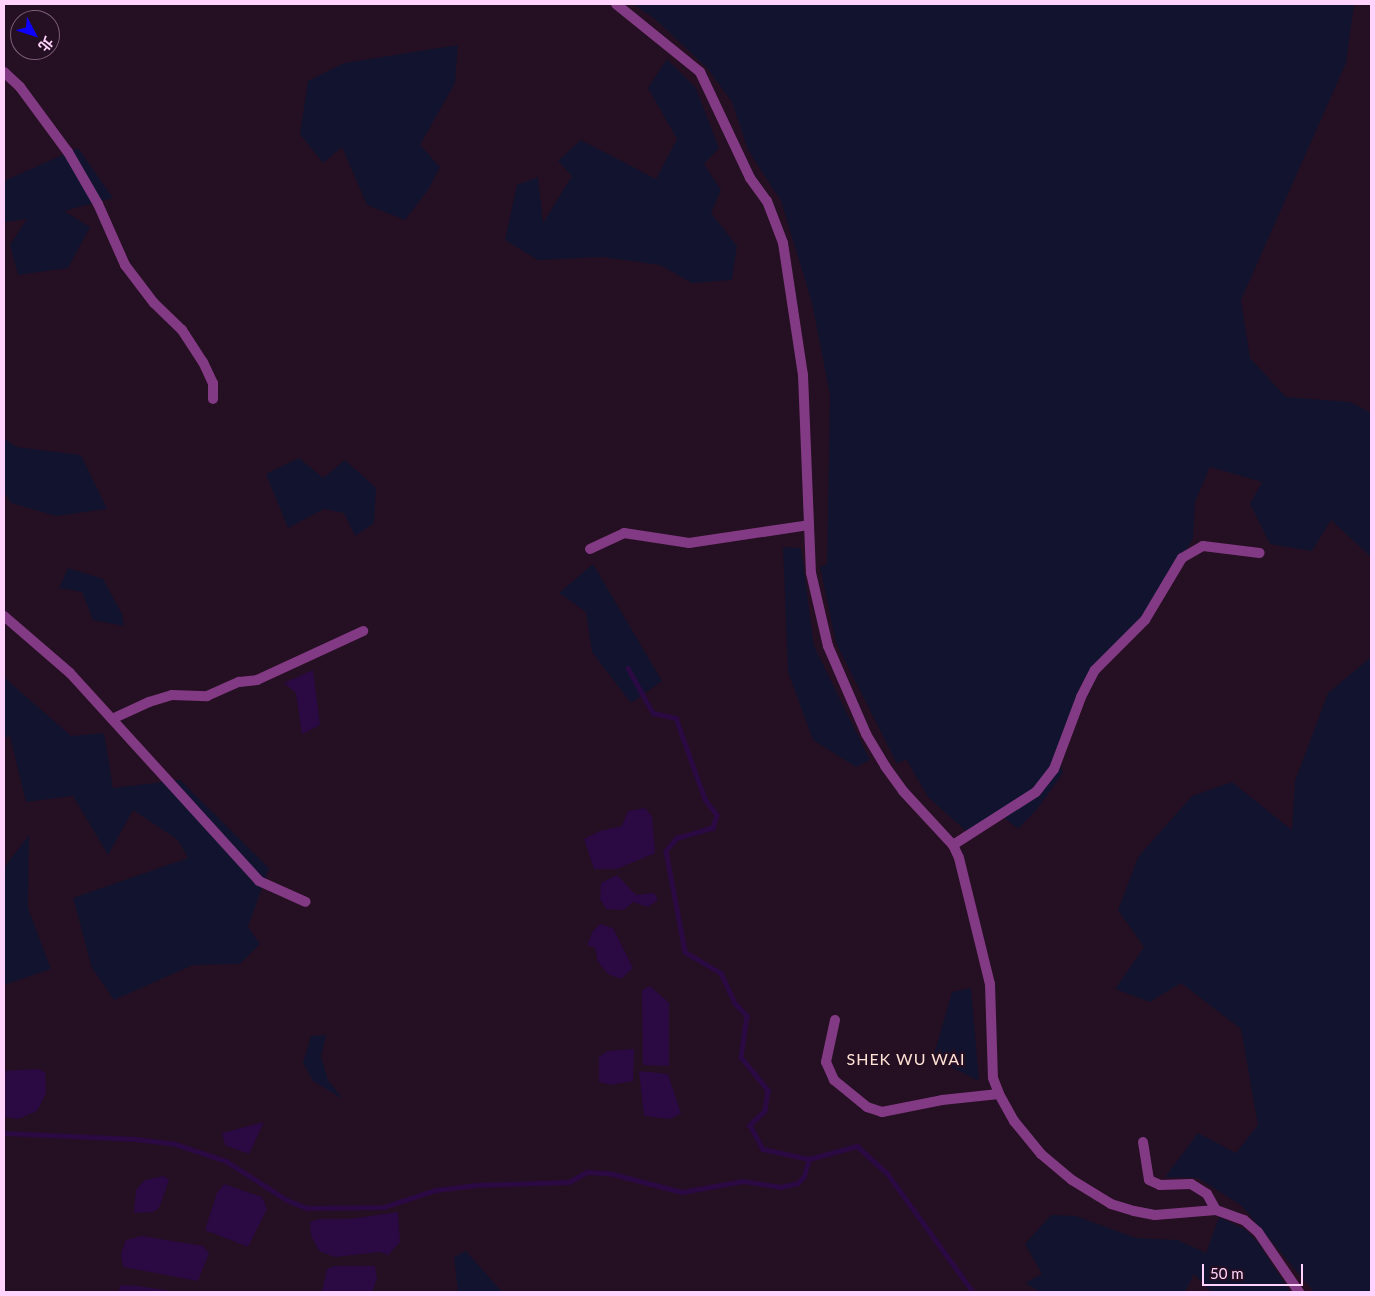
<!DOCTYPE html>
<html>
<head>
<meta charset="utf-8">
<style>
  body { margin:0 }
  #map { position:relative; width:1375px; height:1296px; overflow:hidden; background:#250f22; font-family:Lato,"Noto Sans TC",sans-serif }
  div>[style] { position:absolute }
  .green>* { inset:0; background:#12142f }
  .water>* { inset:0; background:#2b0a43 }
  .stream>* { height:4.5px; margin:-2.25px; padding:0 2.25px; transform-origin:2.25px; border-radius:2.25px; background:#2b0a43 }
  .minor>* { height:10px; margin:-5px; padding:0 5px; transform-origin:5px; border-radius:5px; background:#833a84 }
  span { translate:-50% -50%; white-space:nowrap; text-align:center; line-height:1.15; -webkit-text-stroke:4.5px #250f22; paint-order:stroke }
  .quarter-label { font-size:16px; color:#ffe2d5; letter-spacing:1px }
  .frame { position:absolute; inset:0; border:5px solid #ffd3fc; pointer-events:none }
  .north { position:absolute; left:10px; top:10px; width:50px; height:50px; box-sizing:border-box; background:#250f22; border:1px solid #7c5d79; border-radius:50%; rotate:130deg; font-size:14px; font-weight:700; line-height:20px; text-align:center; color:#ffd3fc }
  .north::after { content:''; display:block; margin:auto; width:18px; height:22px; background:#0e01fd; clip-path:polygon(50% 0,100% 100%,50% 72%,0 100%) }
  .scale { position:absolute; left:1202px; top:1264px; width:101px; height:22px; box-sizing:border-box; border:2px solid #ffd3fc; border-top:0; padding-left:6px; font-size:15px; line-height:18px; white-space:nowrap; color:#ffd3fc; -webkit-text-stroke:4px #250f22; paint-order:stroke }
</style>
</head>
<body>
<div id="map">
  <div class="green">
    <div style="clip-path:polygon(633px 4px,1354px 4px,1346px 63px,1241px 300px,1250px 358px,1286px 397px,1350px 402px,1371px 413px,1371px 557px,1331px 520px,1312px 551px,1270px 544px,1250px 504px,1262px 482px,1210px 467px,1195px 502px,1193px 539px,1150px 609px,1082px 682px,1056px 752px,1063px 773px,1038px 808px,1018px 829px,997px 812px,966px 831px,928px 797px,906px 759px,897px 764px,836px 643px,820px 567px,827px 564px,830px 395px,812px 303px,781px 201px,748px 150px,732px 102px,707px 68px,655px 19px)"></div>
    <div style="clip-path:polygon(458px 45px,455px 83px,420px 145px,440px 167px,428px 190px,405px 220px,367px 205px,342px 147px,323px 163px,300px 134px,308px 81px,344px 63px)"></div>
    <div style="clip-path:polygon(667px 59px,696px 88px,719px 148px,704px 164px,721px 190px,711px 213px,737px 246px,732px 280px,692px 283px,660px 265px,603px 257px,538px 260px,505px 240px,517px 185px,538px 177px,543px 223px,572px 176px,558px 161px,581px 140px,656px 179px,677px 139px,648px 88px)"></div>
    <div style="clip-path:polygon(78px 148px,113px 198px,64px 211px,90px 227px,68px 268px,18px 275px,10px 245px,27px 219px,4px 222px,4px 181px)"></div>
    <div style="clip-path:polygon(4px 439px,17px 447px,81px 455px,107px 509px,56px 516px,11px 503px,4px 492px)"></div>
    <div style="clip-path:polygon(299px 458px,323px 478px,345px 460px,376px 488px,374px 523px,355px 536px,344px 513px,324px 509px,288px 528px,266px 474px)"></div>
    <div style="clip-path:polygon(783px 547px,801px 548px,814px 646px,870px 760px,856px 767px,813px 740px,788px 672px)"></div>
    <div style="clip-path:polygon(593px 564px,662px 681px,631px 703px,592px 652px,586px 612px,559px 593px)"></div>
    <div style="clip-path:polygon(68px 568px,103px 579px,122px 614px,124px 626px,93px 620px,82px 592px,59px 588px)"></div>
    <div style="clip-path:polygon(1371px 657px,1371px 1292px,1314px 1292px,1242px 1206px,1198px 1178px,1165px 1177px,1198px 1133px,1236px 1153px,1258px 1125px,1241px 1029px,1181px 983px,1150px 1002px,1115px 989px,1144px 947px,1118px 910px,1138px 857px,1192px 796px,1232px 782px,1292px 830px,1295px 781px,1328px 693px)"></div>
    <div style="clip-path:polygon(4px 670px,6px 679px,71px 736px,104px 733px,113px 788px,180px 780px,269px 868px,248px 927px,260px 944px,240px 964px,193px 965px,114px 1000px,92px 968px,73px 898px,188px 858px,178px 840px,133px 810px,108px 855px,73px 796px,26px 802px,10px 736px,4px 738px)"></div>
    <div style="clip-path:polygon(29px 835px,28px 908px,51px 969px,4px 985px,4px 868px)"></div>
    <div style="clip-path:polygon(971px 988px,979px 1081px,933px 1058px,952px 992px)"></div>
    <div style="clip-path:polygon(326px 1035px,321px 1057px,328px 1080px,343px 1099px,313px 1081px,303px 1063px,311px 1036px)"></div>
    <div style="clip-path:polygon(1051px 1215px,1076px 1216px,1136px 1238px,1178px 1240px,1206px 1253px,1219px 1217px,1245px 1229px,1259px 1244px,1290px 1292px,1211px 1292px,1194px 1274px,1185px 1292px,1040px 1292px,1025px 1283px,1042px 1274px,1025px 1244px)"></div>
    <div style="clip-path:polygon(466px 1251px,502px 1292px,458px 1292px,454px 1257px)"></div>
  </div>
  <div class="water">
    <div style="clip-path:polygon(313px 670px,320px 725px,302px 734px,296px 693px,284px 683px)"></div>
    <div style="clip-path:polygon(645px 808px,652px 816px,655px 853px,617px 869px,594px 869px,584px 839px,600px 831px,622px 826px,628px 811px)"></div>
    <div style="clip-path:polygon(617px 875px,636px 895px,654px 893px,658px 900px,648px 907px,633px 902px,624px 910px,606px 909px,600px 899px,601px 883px)"></div>
    <div style="clip-path:polygon(600px 924px,613px 928px,633px 968px,621px 979px,608px 974px,598px 962px,595px 948px,587px 945px,593px 931px)"></div>
    <div style="clip-path:polygon(650px 986px,669px 1003px,669px 1066px,643px 1065px,642px 990px)"></div>
    <div style="clip-path:polygon(634px 1049px,633px 1081px,611px 1085px,599px 1082px,599px 1057px,608px 1051px)"></div>
    <div style="clip-path:polygon(38px 1069px,45px 1072px,46px 1093px,37px 1111px,18px 1119px,4px 1117px,4px 1071px)"></div>
    <div style="clip-path:polygon(639px 1071px,668px 1074px,681px 1113px,670px 1119px,644px 1116px)"></div>
    <div style="clip-path:polygon(264px 1122px,249px 1154px,225px 1145px,222px 1133px)"></div>
    <div style="clip-path:polygon(164px 1176px,169px 1180px,159px 1208px,153px 1212px,134px 1213px,136px 1190px,145px 1180px)"></div>
    <div style="clip-path:polygon(224px 1184px,262px 1197px,267px 1209px,248px 1247px,205px 1230px,217px 1193px)"></div>
    <div style="clip-path:polygon(398px 1212px,400px 1242px,388px 1255px,380px 1252px,335px 1257px,319px 1251px,311px 1235px,310px 1222px,320px 1219px,350px 1219px)"></div>
    <div style="clip-path:polygon(142px 1236px,203px 1246px,209px 1253px,198px 1281px,123px 1267px,121px 1254px,126px 1240px)"></div>
    <div style="clip-path:polygon(335px 1266px,375px 1266px,377px 1279px,372px 1292px,322px 1292px,327px 1269px)"></div>
    <div style="clip-path:polygon(121px 1285px,138px 1286px,178px 1292px,118px 1292px)"></div>
  </div>
  <div class="stream">
    <div style="left:628px;top:668px;width:51px;rotate:60.9deg"></div>
    <div style="left:653px;top:713px;width:24px;rotate:12deg"></div>
    <div style="left:676px;top:718px;width:86px;rotate:70.3deg"></div>
    <div style="left:705px;top:799px;width:20px;rotate:53deg"></div>
    <div style="left:717px;top:815px;width:14px;rotate:107deg"></div>
    <div style="left:713px;top:828px;width:37px;rotate:164deg"></div>
    <div style="left:677px;top:838px;width:17px;rotate:130deg"></div>
    <div style="left:666px;top:851px;width:103px;rotate:79.3deg"></div>
    <div style="left:685px;top:952px;width:42px;rotate:30.3deg"></div>
    <div style="left:721px;top:973px;width:33px;rotate:65deg"></div>
    <div style="left:735px;top:1003px;width:18px;rotate:47deg"></div>
    <div style="left:747px;top:1016px;width:41px;rotate:98.3deg"></div>
    <div style="left:741px;top:1057px;width:43px;rotate:50.7deg"></div>
    <div style="left:768px;top:1090px;width:21px;rotate:98deg"></div>
    <div style="left:765px;top:1111px;width:21px;rotate:137deg"></div>
    <div style="left:750px;top:1125px;width:27px;rotate:62deg"></div>
    <div style="left:763px;top:1149px;width:47px;rotate:12.3deg"></div>
    <div style="left:809px;top:1159px;width:50px;rotate:-15.2deg"></div>
    <div style="left:857px;top:1146px;width:40px;rotate:42deg"></div>
    <div style="left:887px;top:1173px;width:147px;rotate:54.1deg"></div>
    <div style="left:4px;top:1133px;width:132px;rotate:2.6deg"></div>
    <div style="left:136px;top:1139px;width:39px;rotate:7deg"></div>
    <div style="left:175px;top:1144px;width:54px;rotate:18.4deg"></div>
    <div style="left:226px;top:1161px;width:72px;rotate:32.6deg"></div>
    <div style="left:287px;top:1200px;width:22px;rotate:22deg"></div>
    <div style="left:307px;top:1208px;width:77px;rotate:-0.7deg"></div>
    <div style="left:384px;top:1207px;width:55px;rotate:-18.1deg"></div>
    <div style="left:436px;top:1190px;width:38px;rotate:-7deg"></div>
    <div style="left:474px;top:1185px;width:95px;rotate:-1.8deg"></div>
    <div style="left:569px;top:1182px;width:21px;rotate:-29deg"></div>
    <div style="left:587px;top:1172px;width:22px;rotate:3deg"></div>
    <div style="left:609px;top:1173px;width:75px;rotate:14.6deg"></div>
    <div style="left:682px;top:1192px;width:62px;rotate:-10.2deg"></div>
    <div style="left:743px;top:1181px;width:38px;rotate:9deg"></div>
    <div style="left:781px;top:1187px;width:17px;rotate:-13deg"></div>
    <div style="left:798px;top:1183px;width:9px;rotate:-49deg"></div>
    <div style="left:804px;top:1176px;width:18px;rotate:-74deg"></div>
  </div>
  <div class="minor">
    <div style="left:616px;top:4px;width:108px;rotate:39deg"></div>
    <div style="left:700px;top:72px;width:117px;rotate:64.7deg"></div>
    <div style="left:750px;top:178px;width:29px;rotate:54deg"></div>
    <div style="left:767px;top:201px;width:45px;rotate:69.1deg"></div>
    <div style="left:783px;top:243px;width:134px;rotate:81.4deg"></div>
    <div style="left:803px;top:375px;width:198px;rotate:87.7deg"></div>
    <div style="left:811px;top:573px;width:75px;rotate:76.9deg"></div>
    <div style="left:828px;top:646px;width:96px;rotate:66.6deg"></div>
    <div style="left:866px;top:734px;width:37px;rotate:59deg"></div>
    <div style="left:885px;top:766px;width:31px;rotate:54deg"></div>
    <div style="left:903px;top:791px;width:74px;rotate:47.2deg"></div>
    <div style="left:953px;top:845px;width:14px;rotate:65deg"></div>
    <div style="left:959px;top:858px;width:130px;rotate:76.2deg"></div>
    <div style="left:990px;top:984px;width:94px;rotate:88.2deg"></div>
    <div style="left:993px;top:1078px;width:17px;rotate:69deg"></div>
    <div style="left:999px;top:1094px;width:31px;rotate:61deg"></div>
    <div style="left:1014px;top:1121px;width:43px;rotate:50.7deg"></div>
    <div style="left:1041px;top:1154px;width:40px;rotate:40deg"></div>
    <div style="left:1072px;top:1180px;width:46px;rotate:31.6deg"></div>
    <div style="left:1111px;top:1204px;width:24px;rotate:17deg"></div>
    <div style="left:1134px;top:1211px;width:21px;rotate:11deg"></div>
    <div style="left:1155px;top:1215px;width:61px;rotate:-4.7deg"></div>
    <div style="left:1216px;top:1210px;width:30px;rotate:20deg"></div>
    <div style="left:1244px;top:1220px;width:18px;rotate:41deg"></div>
    <div style="left:1258px;top:1232px;width:73px;rotate:55.7deg"></div>
    <div style="left:4px;top:72px;width:22px;rotate:43deg"></div>
    <div style="left:20px;top:87px;width:81px;rotate:53.6deg"></div>
    <div style="left:68px;top:152px;width:60px;rotate:60deg"></div>
    <div style="left:98px;top:204px;width:67px;rotate:66.1deg"></div>
    <div style="left:125px;top:265px;width:48px;rotate:52.7deg"></div>
    <div style="left:154px;top:303px;width:39px;rotate:44deg"></div>
    <div style="left:182px;top:330px;width:38px;rotate:57deg"></div>
    <div style="left:203px;top:362px;width:23px;rotate:65deg"></div>
    <div style="left:213px;top:383px;width:16px;rotate:90deg"></div>
    <div style="left:590px;top:549px;width:38px;rotate:-25deg"></div>
    <div style="left:624px;top:533px;width:66px;rotate:8.7deg"></div>
    <div style="left:689px;top:543px;width:121px;rotate:-8.5deg"></div>
    <div style="left:4px;top:616px;width:87px;rotate:40.8deg"></div>
    <div style="left:70px;top:673px;width:281px;rotate:47.7deg"></div>
    <div style="left:259px;top:881px;width:51px;rotate:24.1deg"></div>
    <div style="left:112px;top:719px;width:41px;rotate:-24.7deg"></div>
    <div style="left:149px;top:702px;width:24px;rotate:-17deg"></div>
    <div style="left:172px;top:695px;width:35px;rotate:2deg"></div>
    <div style="left:207px;top:696px;width:35px;rotate:-24deg"></div>
    <div style="left:239px;top:682px;width:18px;rotate:-6deg"></div>
    <div style="left:257px;top:680px;width:117px;rotate:-24.8deg"></div>
    <div style="left:953px;top:845px;width:98px;rotate:-32.6deg"></div>
    <div style="left:1036px;top:792px;width:29px;rotate:-52deg"></div>
    <div style="left:1054px;top:769px;width:77px;rotate:-69.4deg"></div>
    <div style="left:1081px;top:697px;width:30px;rotate:-63deg"></div>
    <div style="left:1095px;top:670px;width:71px;rotate:-45deg"></div>
    <div style="left:1145px;top:620px;width:72px;rotate:-59.2deg"></div>
    <div style="left:1182px;top:558px;width:24px;rotate:-30deg"></div>
    <div style="left:1203px;top:546px;width:57px;rotate:7deg"></div>
    <div style="left:835px;top:1020px;width:43px;rotate:102.1deg"></div>
    <div style="left:826px;top:1062px;width:20px;rotate:66deg"></div>
    <div style="left:834px;top:1080px;width:43px;rotate:39.3deg"></div>
    <div style="left:867px;top:1107px;width:16px;rotate:18deg"></div>
    <div style="left:882px;top:1112px;width:61px;rotate:-11.3deg"></div>
    <div style="left:942px;top:1100px;width:57px;rotate:-6deg"></div>
    <div style="left:1143px;top:1142px;width:38px;rotate:81deg"></div>
    <div style="left:1149px;top:1180px;width:12px;rotate:24deg"></div>
    <div style="left:1160px;top:1185px;width:31px;rotate:-2deg"></div>
    <div style="left:1191px;top:1184px;width:19px;rotate:32deg"></div>
    <div style="left:1207px;top:1194px;width:18px;rotate:61deg"></div>
  </div>
  <div class="quarter-label">
    <span style="left:906px;top:1059px">SHEK WU WAI</span>
  </div>
  <div class="frame"></div>
  <div class="north">北</div>
  <div class="scale">50 m</div>
</div>
</body>
</html>
